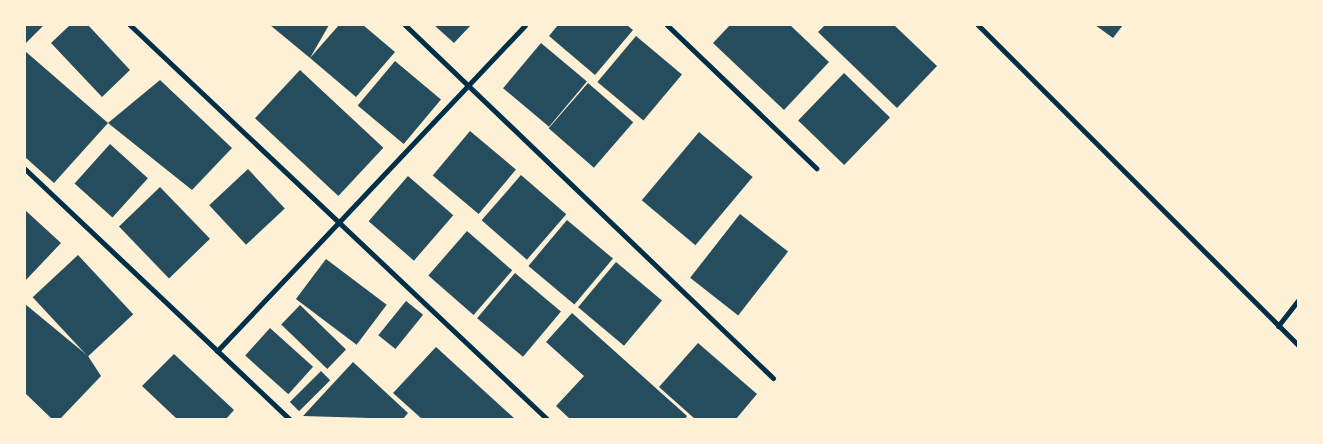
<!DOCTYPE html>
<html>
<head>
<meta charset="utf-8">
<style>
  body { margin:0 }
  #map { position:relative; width:1323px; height:444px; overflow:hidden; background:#fdf0d5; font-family:Helvetica,sans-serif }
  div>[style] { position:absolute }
  .building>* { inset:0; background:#264d5e; transform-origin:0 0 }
  .minor>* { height:5px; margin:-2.5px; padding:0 2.5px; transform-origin:2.5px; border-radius:2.5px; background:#003049 }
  span { translate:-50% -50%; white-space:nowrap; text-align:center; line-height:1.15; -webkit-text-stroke:5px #fdf0d5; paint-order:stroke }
  .frame { position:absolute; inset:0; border:26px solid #fdf0d5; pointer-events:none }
</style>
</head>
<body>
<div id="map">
  <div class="building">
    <div style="clip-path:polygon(25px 25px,44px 25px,25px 44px)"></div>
    <div style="clip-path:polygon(70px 25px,88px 25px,130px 70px,102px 97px,51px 43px)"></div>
    <div style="clip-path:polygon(270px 25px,329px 25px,310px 58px)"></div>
    <div style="clip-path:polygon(339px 25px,363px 25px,395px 52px,356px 97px,310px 58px)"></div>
    <div style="clip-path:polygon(434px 25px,471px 25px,454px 43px)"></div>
    <div style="clip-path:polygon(558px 25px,627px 25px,633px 30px,595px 75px,549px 36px)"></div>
    <div style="clip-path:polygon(730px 25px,790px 25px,829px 62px,784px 110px,713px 43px)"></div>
    <div style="clip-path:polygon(825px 25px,894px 25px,937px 66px,897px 108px,818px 32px)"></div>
    <div style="clip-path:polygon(1095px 25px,1123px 25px,1113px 38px)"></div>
    <div style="left:636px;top:36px;width:60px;height:60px;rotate:40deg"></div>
    <div style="left:541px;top:43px;width:60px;height:59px;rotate:40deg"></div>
    <div style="clip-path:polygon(25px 51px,108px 123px,54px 183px,25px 157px)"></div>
    <div style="left:395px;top:61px;width:60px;height:58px;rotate:40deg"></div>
    <div style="left:300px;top:70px;width:114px;height:66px;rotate:43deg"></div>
    <div style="left:844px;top:73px;width:64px;height:66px;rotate:44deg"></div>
    <div style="clip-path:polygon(160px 80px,232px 148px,192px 190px,108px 123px)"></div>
    <div style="left:588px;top:83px;width:60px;height:60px;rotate:41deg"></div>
    <div style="left:470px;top:131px;width:60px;height:58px;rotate:40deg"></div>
    <div style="left:699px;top:132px;width:70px;height:89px;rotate:40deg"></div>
    <div style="left:110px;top:144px;width:51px;height:53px;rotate:42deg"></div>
    <div style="left:248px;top:169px;width:54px;height:53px;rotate:47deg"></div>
    <div style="left:521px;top:175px;width:60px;height:60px;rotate:41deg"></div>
    <div style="left:408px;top:176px;width:60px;height:60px;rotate:41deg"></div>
    <div style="left:160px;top:187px;width:72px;height:57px;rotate:46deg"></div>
    <div style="clip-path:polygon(25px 210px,61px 243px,25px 281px)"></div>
    <div style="left:740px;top:214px;width:61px;height:81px;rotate:38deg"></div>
    <div style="left:567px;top:220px;width:60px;height:60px;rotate:40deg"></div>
    <div style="left:467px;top:231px;width:60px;height:59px;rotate:41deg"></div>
    <div style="left:78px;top:255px;width:81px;height:62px;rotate:47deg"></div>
    <div style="left:326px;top:259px;width:76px;height:50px;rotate:37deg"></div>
    <div style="left:616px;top:262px;width:60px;height:59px;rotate:40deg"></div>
    <div style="left:515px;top:273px;width:60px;height:59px;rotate:40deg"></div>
    <div style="left:406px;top:301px;width:22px;height:44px;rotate:39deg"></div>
    <div style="clip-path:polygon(25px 304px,88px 356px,101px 376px,60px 419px,52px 419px,25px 393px)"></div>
    <div style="left:300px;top:305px;width:64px;height:27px;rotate:44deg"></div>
    <div style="clip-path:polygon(572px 313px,687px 416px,685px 419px,570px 419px,556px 406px,584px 376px,546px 342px)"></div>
    <div style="left:270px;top:328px;width:58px;height:37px;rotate:42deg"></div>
    <div style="clip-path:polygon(698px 343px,757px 394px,736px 419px,695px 419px,659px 387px)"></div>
    <div style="clip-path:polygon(436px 347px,515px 419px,422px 419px,393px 393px)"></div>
    <div style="clip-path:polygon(174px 354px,234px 410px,226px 419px,177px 419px,142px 386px)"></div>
    <div style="clip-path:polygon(353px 362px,408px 413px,403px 419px,303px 416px)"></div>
    <div style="left:321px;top:371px;width:13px;height:44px;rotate:45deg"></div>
  </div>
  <div class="minor">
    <div style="left:130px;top:25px;width:574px;rotate:43.38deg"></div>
    <div style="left:405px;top:25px;width:510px;rotate:43.81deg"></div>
    <div style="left:667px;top:25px;width:207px;rotate:43.8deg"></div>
    <div style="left:978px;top:25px;width:453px;rotate:45deg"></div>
    <div style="left:25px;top:169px;width:364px;rotate:43.4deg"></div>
    <div style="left:1278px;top:326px;width:33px;rotate:-52deg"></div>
    <div style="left:217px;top:351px;width:448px;rotate:-46.6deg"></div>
  </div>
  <div class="frame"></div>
</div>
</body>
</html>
